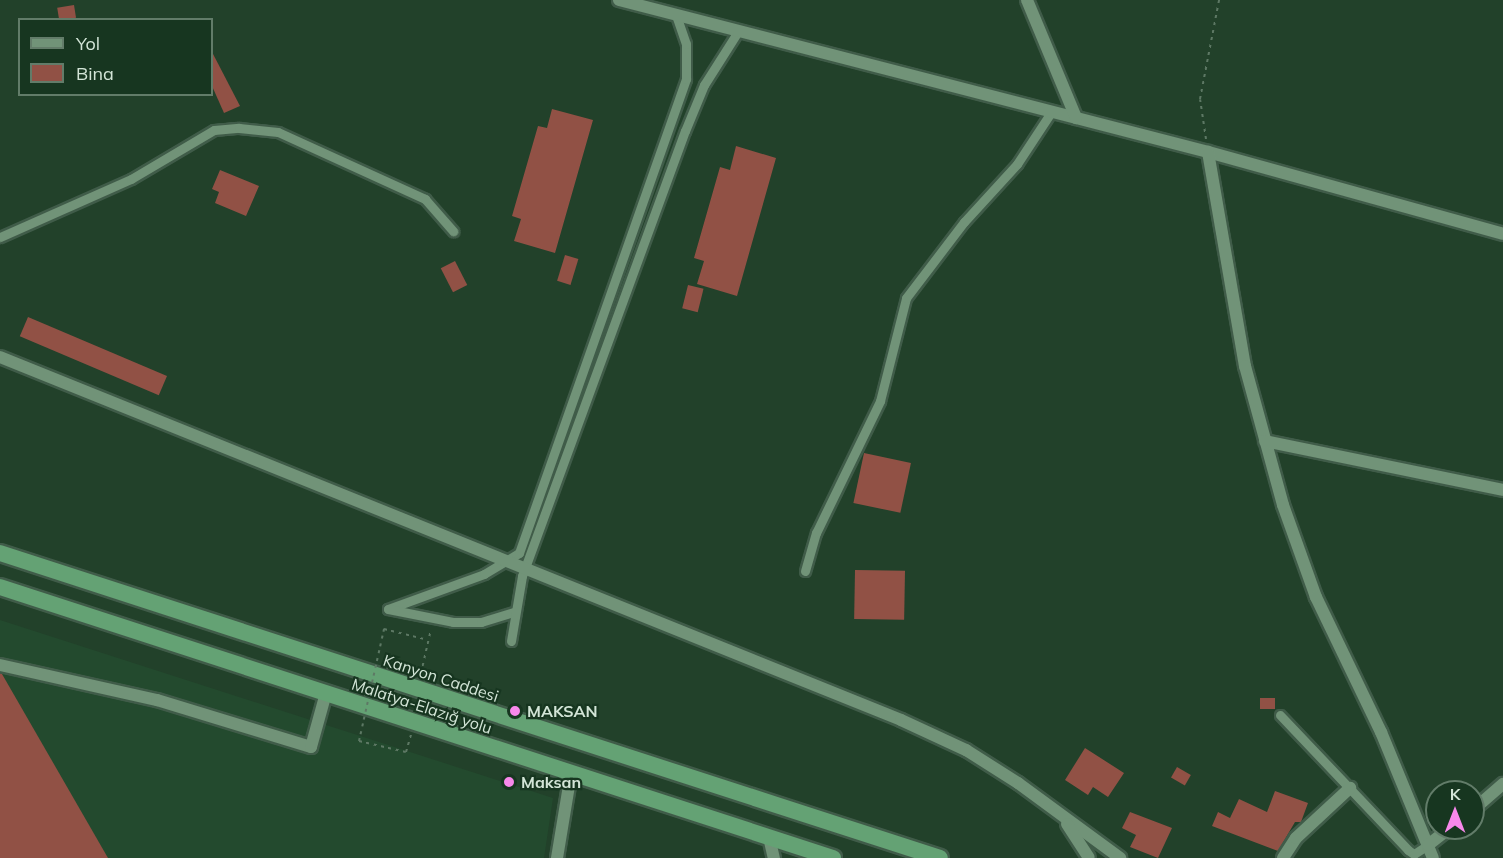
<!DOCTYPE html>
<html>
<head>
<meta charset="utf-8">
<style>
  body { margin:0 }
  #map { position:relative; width:1503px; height:858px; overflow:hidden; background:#22412a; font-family:Mulish,sans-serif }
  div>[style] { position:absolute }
  .built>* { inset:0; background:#234a2e }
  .building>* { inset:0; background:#915145; transform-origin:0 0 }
  .path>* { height:2px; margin-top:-1px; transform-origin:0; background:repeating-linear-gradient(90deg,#5d7864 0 3px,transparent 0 7.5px) }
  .roads { filter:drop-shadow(2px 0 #405c49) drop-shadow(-2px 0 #405c49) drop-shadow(0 2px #405c49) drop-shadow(0 -2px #405c49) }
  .service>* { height:9px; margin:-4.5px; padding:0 4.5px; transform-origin:4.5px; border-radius:4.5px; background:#719378 }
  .minor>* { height:12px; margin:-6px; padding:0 6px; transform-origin:6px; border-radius:6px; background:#719378 }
  .trunk>* { height:16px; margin:-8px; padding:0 8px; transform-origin:8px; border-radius:8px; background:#64a274 }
  .path-bridge>* { height:2px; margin-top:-1px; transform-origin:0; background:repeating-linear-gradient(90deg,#5d7864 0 3px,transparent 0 7.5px) }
  .dots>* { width:16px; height:16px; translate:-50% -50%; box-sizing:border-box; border:3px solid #173620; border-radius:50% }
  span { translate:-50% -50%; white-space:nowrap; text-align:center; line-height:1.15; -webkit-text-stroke:4.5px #173620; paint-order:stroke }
  .street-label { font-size:16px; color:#d3e5d7 }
  .poi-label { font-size:16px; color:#d3e5d7; font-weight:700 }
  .left { translate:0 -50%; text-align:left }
  .legend { position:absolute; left:18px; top:18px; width:195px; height:78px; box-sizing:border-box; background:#173620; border:2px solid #627c69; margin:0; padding:8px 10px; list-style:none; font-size:18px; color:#d3e5d7 }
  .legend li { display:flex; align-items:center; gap:12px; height:30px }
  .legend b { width:30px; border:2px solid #627c69 }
  .north { position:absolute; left:1425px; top:780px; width:60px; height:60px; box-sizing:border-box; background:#173620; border:2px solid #627c69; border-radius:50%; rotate:0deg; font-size:16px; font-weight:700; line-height:24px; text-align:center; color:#d3e5d7 }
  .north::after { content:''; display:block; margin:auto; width:21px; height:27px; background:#f888eb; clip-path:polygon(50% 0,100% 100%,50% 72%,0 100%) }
</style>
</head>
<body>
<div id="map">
  <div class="built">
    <div style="clip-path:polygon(0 620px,553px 798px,544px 858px,0 858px)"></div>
  </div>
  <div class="building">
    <div style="left:74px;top:5px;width:13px;height:17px;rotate:81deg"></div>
    <div style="clip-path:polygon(212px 52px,240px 106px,224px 113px,212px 86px)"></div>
    <div style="clip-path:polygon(552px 109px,593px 120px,555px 253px,514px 241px,521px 219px,512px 216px,538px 126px,547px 128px)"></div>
    <div style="clip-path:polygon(736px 146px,776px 158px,737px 296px,697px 284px,704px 261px,694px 258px,720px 167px,730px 170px)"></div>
    <div style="clip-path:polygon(220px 170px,259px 186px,246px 216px,215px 203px,219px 192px,212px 189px)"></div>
    <div style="left:565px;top:255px;width:14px;height:27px;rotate:17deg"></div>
    <div style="left:455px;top:261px;width:27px;height:16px;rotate:63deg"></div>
    <div style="left:688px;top:285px;width:16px;height:24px;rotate:14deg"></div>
    <div style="left:28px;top:317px;width:151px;height:21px;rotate:23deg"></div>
    <div style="left:864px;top:453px;width:48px;height:51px;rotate:12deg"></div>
    <div style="left:855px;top:570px;width:50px;height:49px;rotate:1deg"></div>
    <div style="clip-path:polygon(0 673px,2px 674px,108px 858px,0 858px)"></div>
    <div style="left:1260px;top:698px;width:15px;height:11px"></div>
    <div style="clip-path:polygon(1085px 748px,1124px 773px,1108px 797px,1093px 787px,1088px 795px,1065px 780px)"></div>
    <div style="left:1177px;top:767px;width:16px;height:12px;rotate:30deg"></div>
    <div style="clip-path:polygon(1275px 791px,1308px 803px,1301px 822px,1295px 822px,1278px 851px,1212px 826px,1218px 812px,1230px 818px,1239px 799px,1267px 812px)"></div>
    <div style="clip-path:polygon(1130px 812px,1172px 828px,1158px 858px,1130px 847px,1136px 835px,1122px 828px)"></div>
  </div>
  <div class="path">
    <div style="left:1206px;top:139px;width:40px;rotate:-98.5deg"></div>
    <div style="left:1200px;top:99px;width:101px;rotate:-79.1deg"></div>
    <div style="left:384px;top:629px;width:45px;rotate:14deg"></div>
    <div style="left:421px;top:673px;width:45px;rotate:-77.2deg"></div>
    <div style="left:359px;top:741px;width:48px;rotate:13.2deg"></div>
    <div style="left:406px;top:752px;width:18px;rotate:-74deg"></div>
  </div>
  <div class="roads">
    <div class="service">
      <div style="left:0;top:237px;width:143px;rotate:-23.9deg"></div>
      <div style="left:131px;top:179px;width:96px;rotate:-30.6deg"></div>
      <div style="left:214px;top:130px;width:25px;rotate:-5deg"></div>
      <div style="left:239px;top:128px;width:39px;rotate:6deg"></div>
      <div style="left:278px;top:132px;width:162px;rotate:24.5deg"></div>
      <div style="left:425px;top:199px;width:43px;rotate:48.8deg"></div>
      <div style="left:805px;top:571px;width:40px;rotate:-74deg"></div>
      <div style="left:816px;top:533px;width:147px;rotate:-64.1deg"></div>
      <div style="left:880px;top:401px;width:106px;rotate:-75.8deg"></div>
      <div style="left:906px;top:298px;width:96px;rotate:-52.7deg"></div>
      <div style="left:964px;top:222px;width:79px;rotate:-47.6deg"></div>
      <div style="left:1017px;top:164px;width:64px;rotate:-56.6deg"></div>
      <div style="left:388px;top:609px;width:102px;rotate:-20deg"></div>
      <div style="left:484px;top:574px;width:41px;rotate:-31deg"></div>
      <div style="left:519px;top:553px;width:503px;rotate:-70.59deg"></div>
      <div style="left:686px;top:79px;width:35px;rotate:-90deg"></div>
      <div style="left:686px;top:44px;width:31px;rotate:-109deg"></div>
      <div style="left:388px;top:609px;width:66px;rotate:11.3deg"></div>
      <div style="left:453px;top:622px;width:28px"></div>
      <div style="left:481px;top:622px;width:34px;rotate:-17deg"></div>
      <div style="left:511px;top:641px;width:66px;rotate:-80.4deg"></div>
      <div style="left:522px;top:576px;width:474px;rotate:-69.9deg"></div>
      <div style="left:685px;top:131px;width:50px;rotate:-67.6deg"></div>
      <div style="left:704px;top:85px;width:62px;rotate:-57.6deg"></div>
      <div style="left:1280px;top:715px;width:186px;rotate:46.5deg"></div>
      <div style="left:1408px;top:850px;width:7px;rotate:34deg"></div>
      <div style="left:1414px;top:854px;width:17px;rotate:-33deg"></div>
    </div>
    <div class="minor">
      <div style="left:619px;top:0;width:608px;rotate:14.47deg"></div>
      <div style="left:1208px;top:152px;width:306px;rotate:15.5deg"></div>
      <div style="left:1027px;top:0;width:128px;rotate:67.4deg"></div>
      <div style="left:1208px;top:152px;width:217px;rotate:80.2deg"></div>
      <div style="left:1245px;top:366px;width:144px;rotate:74.7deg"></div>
      <div style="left:1283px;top:505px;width:98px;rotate:70.3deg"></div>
      <div style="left:1316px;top:597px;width:150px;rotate:64.3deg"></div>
      <div style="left:1381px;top:732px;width:136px;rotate:67.6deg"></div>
      <div style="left:0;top:357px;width:971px;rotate:21.94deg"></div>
      <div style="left:901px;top:720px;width:72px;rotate:24.8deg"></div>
      <div style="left:966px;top:750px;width:62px;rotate:32.4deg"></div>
      <div style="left:1018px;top:783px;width:127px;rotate:36.3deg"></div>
      <div style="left:1265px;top:441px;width:243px;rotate:11.6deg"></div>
      <div style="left:0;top:665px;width:161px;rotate:12.6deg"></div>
      <div style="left:157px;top:700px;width:161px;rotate:17deg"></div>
      <div style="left:311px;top:747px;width:56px;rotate:-74.5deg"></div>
      <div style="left:1473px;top:810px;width:40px;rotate:-41deg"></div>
      <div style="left:1067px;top:824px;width:40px;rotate:57.1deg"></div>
      <div style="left:769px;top:837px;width:22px;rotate:77deg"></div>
      <div style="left:1428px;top:845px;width:28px;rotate:-38deg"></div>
      <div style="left:557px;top:858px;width:86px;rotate:-80.6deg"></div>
      <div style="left:1283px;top:858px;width:24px;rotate:-57deg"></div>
      <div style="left:1296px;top:838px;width:74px;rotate:-42.8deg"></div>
    </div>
    <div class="trunk">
      <div style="left:0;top:553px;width:988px;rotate:17.98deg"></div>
      <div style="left:0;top:587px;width:876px;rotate:18.02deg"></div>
    </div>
  </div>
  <div class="path-bridge">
    <div style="left:359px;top:741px;width:115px;rotate:-77.4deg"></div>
  </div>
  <div class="dots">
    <div style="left:515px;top:711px;background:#f888eb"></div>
    <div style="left:509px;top:782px;background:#f888eb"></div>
  </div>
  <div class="street-label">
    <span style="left:441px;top:678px;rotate:18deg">Kanyon Caddesi</span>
    <span style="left:422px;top:706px;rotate:18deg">Malatya-Elazığ yolu</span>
  </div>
  <div class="poi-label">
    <span class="left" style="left:527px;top:711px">MAKSAN</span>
    <span class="left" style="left:521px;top:782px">Maksan</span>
  </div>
  <ul class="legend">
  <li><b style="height:8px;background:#719378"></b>Yol</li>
  <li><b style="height:16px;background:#915145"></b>Bina</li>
  </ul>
  <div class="north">K</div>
</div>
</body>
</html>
